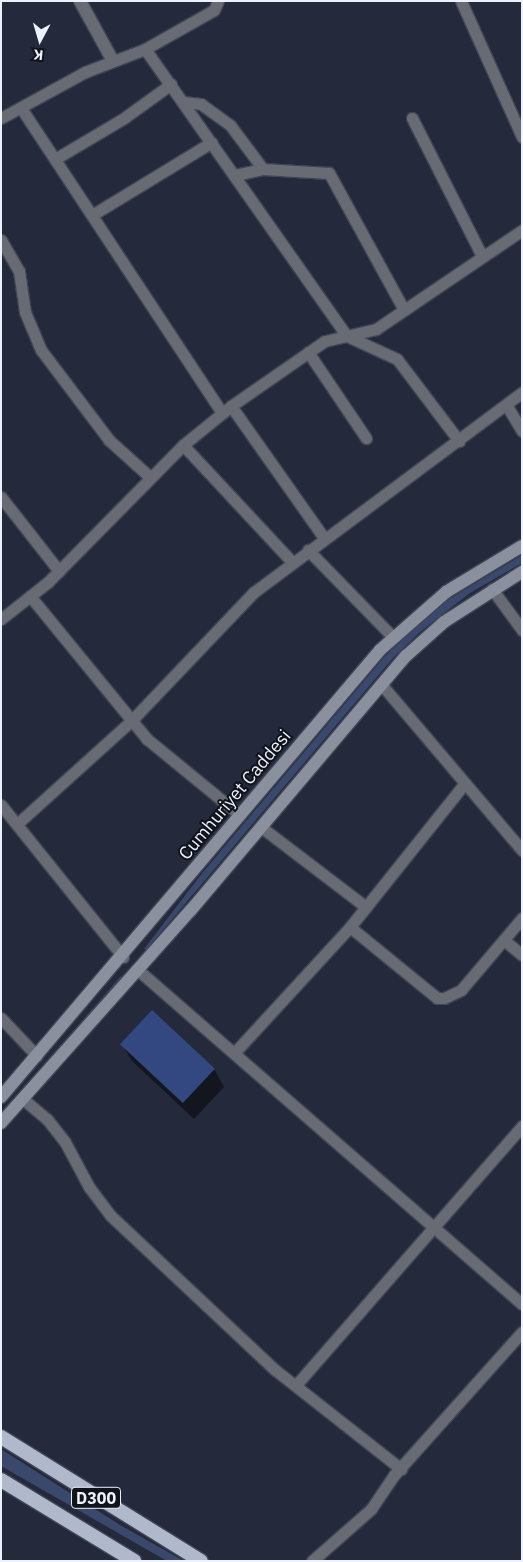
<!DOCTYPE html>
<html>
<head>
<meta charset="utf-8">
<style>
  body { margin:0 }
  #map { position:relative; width:523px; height:1562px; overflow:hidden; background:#242a3b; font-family:"IBM Plex Sans",sans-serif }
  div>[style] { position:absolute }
  .green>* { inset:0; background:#3a486c }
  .shadow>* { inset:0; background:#0007 }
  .building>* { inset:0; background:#334881; transform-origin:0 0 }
  .roads { filter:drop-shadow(1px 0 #404656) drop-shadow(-1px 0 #404656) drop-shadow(0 1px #404656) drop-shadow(0 -1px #404656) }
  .minor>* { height:11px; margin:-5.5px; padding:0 5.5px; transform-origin:5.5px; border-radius:5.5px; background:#686b74 }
  .tertiary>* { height:12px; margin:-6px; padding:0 6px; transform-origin:6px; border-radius:6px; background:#686b74 }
  .secondary>* { height:12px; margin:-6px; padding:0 6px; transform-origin:6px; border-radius:6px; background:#8a909e }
  .trunk>* { height:14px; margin:-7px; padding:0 7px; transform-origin:7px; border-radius:7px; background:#b0b9cc }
  span { translate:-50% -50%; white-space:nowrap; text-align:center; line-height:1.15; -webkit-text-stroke:4px #10131a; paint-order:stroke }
  .shield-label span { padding:1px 4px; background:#10131a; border:1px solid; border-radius:4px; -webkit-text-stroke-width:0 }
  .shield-label { font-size:16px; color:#eef2fe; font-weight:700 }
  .street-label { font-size:18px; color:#eef2fe }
  .frame { position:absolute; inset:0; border:2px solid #eef2fe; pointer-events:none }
  .north { position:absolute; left:15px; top:15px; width:50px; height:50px; -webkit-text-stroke:4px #10131a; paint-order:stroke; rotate:186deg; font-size:14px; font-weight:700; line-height:20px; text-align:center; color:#eef2fe }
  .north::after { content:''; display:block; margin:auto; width:18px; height:22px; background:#eef2fe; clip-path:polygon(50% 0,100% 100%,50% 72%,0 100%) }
</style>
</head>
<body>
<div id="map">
  <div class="green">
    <div style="clip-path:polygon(522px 555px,522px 563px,470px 593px,420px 632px,393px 658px,146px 950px,144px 949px,203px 872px,385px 656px,441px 604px)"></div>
    <div style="clip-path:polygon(121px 976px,124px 979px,38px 1079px,34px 1076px)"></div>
    <div style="clip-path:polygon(1px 1449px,120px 1525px,184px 1561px,167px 1561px,1px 1466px)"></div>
  </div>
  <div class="shadow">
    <div style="clip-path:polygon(122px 1044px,214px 1069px,224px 1087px,194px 1119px,132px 1061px)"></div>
  </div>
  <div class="building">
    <div style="left:152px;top:1010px;width:86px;height:47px;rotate:43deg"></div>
  </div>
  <div class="roads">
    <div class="minor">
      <div style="left:461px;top:1px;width:149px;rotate:65.8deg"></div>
      <div style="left:145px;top:49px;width:351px;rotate:54.9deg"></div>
      <div style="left:347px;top:336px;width:55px;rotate:24.7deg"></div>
      <div style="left:397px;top:359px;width:103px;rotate:52.9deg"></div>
      <div style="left:183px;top:102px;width:18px;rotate:6deg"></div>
      <div style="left:201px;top:104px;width:36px;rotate:36deg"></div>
      <div style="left:230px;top:125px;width:55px;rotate:53.1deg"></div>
      <div style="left:21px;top:108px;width:365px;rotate:56.6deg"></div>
      <div style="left:1px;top:118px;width:96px;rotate:-28.7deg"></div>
      <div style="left:85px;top:72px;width:64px;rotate:-21deg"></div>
      <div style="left:145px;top:49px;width:79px;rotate:-29.5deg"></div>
      <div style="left:214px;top:10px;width:10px;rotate:-66deg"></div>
      <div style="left:412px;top:118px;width:155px;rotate:63.1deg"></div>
      <div style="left:55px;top:159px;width:80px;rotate:-30.7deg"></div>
      <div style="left:124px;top:118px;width:58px;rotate:-35.9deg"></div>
      <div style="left:235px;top:175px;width:29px;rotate:-12deg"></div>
      <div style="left:263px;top:169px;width:66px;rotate:3.5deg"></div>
      <div style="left:329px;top:173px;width:156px;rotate:61.3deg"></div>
      <div style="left:92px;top:215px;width:140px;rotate:-31.3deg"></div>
      <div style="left:1px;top:240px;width:36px;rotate:60deg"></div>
      <div style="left:19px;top:271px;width:41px;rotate:81.7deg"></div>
      <div style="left:25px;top:312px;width:41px;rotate:67.2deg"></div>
      <div style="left:41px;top:350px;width:113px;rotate:52.9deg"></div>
      <div style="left:109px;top:440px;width:55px;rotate:42.1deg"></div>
      <div style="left:308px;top:352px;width:104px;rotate:56deg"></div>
      <div style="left:231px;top:406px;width:161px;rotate:54.8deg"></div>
      <div style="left:507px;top:406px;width:29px;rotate:59deg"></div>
      <div style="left:183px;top:445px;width:160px;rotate:47deg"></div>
      <div style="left:1px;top:497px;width:94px;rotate:51.9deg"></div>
      <div style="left:308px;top:550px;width:122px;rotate:45.7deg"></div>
      <div style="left:492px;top:589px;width:51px;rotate:53.8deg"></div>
      <div style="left:30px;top:596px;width:185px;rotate:50.7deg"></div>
      <div style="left:147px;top:739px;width:120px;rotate:39.3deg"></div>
      <div style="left:1px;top:619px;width:60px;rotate:-38.2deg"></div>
      <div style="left:48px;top:582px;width:192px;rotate:-45.4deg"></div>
      <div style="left:183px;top:445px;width:62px;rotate:-39.1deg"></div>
      <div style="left:231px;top:406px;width:114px;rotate:-34.7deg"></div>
      <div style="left:325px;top:341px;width:52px;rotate:-13.2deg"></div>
      <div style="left:376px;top:329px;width:176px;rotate:-34.1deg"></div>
      <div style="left:381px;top:684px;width:218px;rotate:49.7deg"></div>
      <div style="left:1px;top:805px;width:195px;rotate:51.2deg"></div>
      <div style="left:17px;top:824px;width:154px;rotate:-42.1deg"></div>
      <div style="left:131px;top:721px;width:178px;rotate:-46.4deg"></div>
      <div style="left:254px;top:592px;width:334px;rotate:-36.7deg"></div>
      <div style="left:261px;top:827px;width:132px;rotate:37.3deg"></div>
      <div style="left:350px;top:927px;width:112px;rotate:39.2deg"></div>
      <div style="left:437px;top:998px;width:7px"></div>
      <div style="left:444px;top:998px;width:19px;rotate:-25deg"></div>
      <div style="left:461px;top:990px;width:94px;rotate:-49.7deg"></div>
      <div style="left:504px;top:940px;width:23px;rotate:40deg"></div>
      <div style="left:138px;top:970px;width:509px;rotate:41.02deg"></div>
      <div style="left:1px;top:1018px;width:52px;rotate:46.5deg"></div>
      <div style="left:235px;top:1052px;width:170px;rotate:-47.4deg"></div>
      <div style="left:350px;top:927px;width:184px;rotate:-51.4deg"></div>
      <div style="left:23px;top:1099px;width:31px;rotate:40deg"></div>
      <div style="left:47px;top:1119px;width:29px;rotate:52deg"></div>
      <div style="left:65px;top:1142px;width:51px;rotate:61.9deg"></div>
      <div style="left:89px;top:1187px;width:36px;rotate:53deg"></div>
      <div style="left:111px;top:1216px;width:224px;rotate:43.2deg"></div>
      <div style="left:274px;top:1369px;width:162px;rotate:38.2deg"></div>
      <div style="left:296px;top:1385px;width:344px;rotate:-48.9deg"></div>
      <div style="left:312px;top:1561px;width:79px;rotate:-41.4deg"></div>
      <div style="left:371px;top:1509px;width:41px;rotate:-55.9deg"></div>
      <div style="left:394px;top:1475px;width:192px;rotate:-48.2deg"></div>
    </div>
    <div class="tertiary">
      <div style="left:80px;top:1px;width:68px;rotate:61.2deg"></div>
    </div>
    <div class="secondary">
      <div style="left:1px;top:1097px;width:586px;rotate:-49.71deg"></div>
      <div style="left:380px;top:650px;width:88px;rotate:-41.3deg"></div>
      <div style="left:446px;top:592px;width:89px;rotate:-31.2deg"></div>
      <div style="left:1px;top:1123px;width:285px;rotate:-48.3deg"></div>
      <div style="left:191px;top:910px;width:333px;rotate:-49.8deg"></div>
      <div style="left:406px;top:656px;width:51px;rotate:-41.8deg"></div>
      <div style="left:444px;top:622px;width:93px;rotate:-32.7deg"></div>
    </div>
    <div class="trunk">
      <div style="left:1px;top:1437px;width:235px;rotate:31.8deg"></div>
      <div style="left:1px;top:1480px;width:156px;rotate:31.3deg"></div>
    </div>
  </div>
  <div class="shield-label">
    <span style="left:96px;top:1498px">D300</span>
  </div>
  <div class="street-label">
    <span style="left:235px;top:795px;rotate:-50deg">Cumhuriyet Caddesi</span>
  </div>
  <div class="frame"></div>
  <div class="north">K</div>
</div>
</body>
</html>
